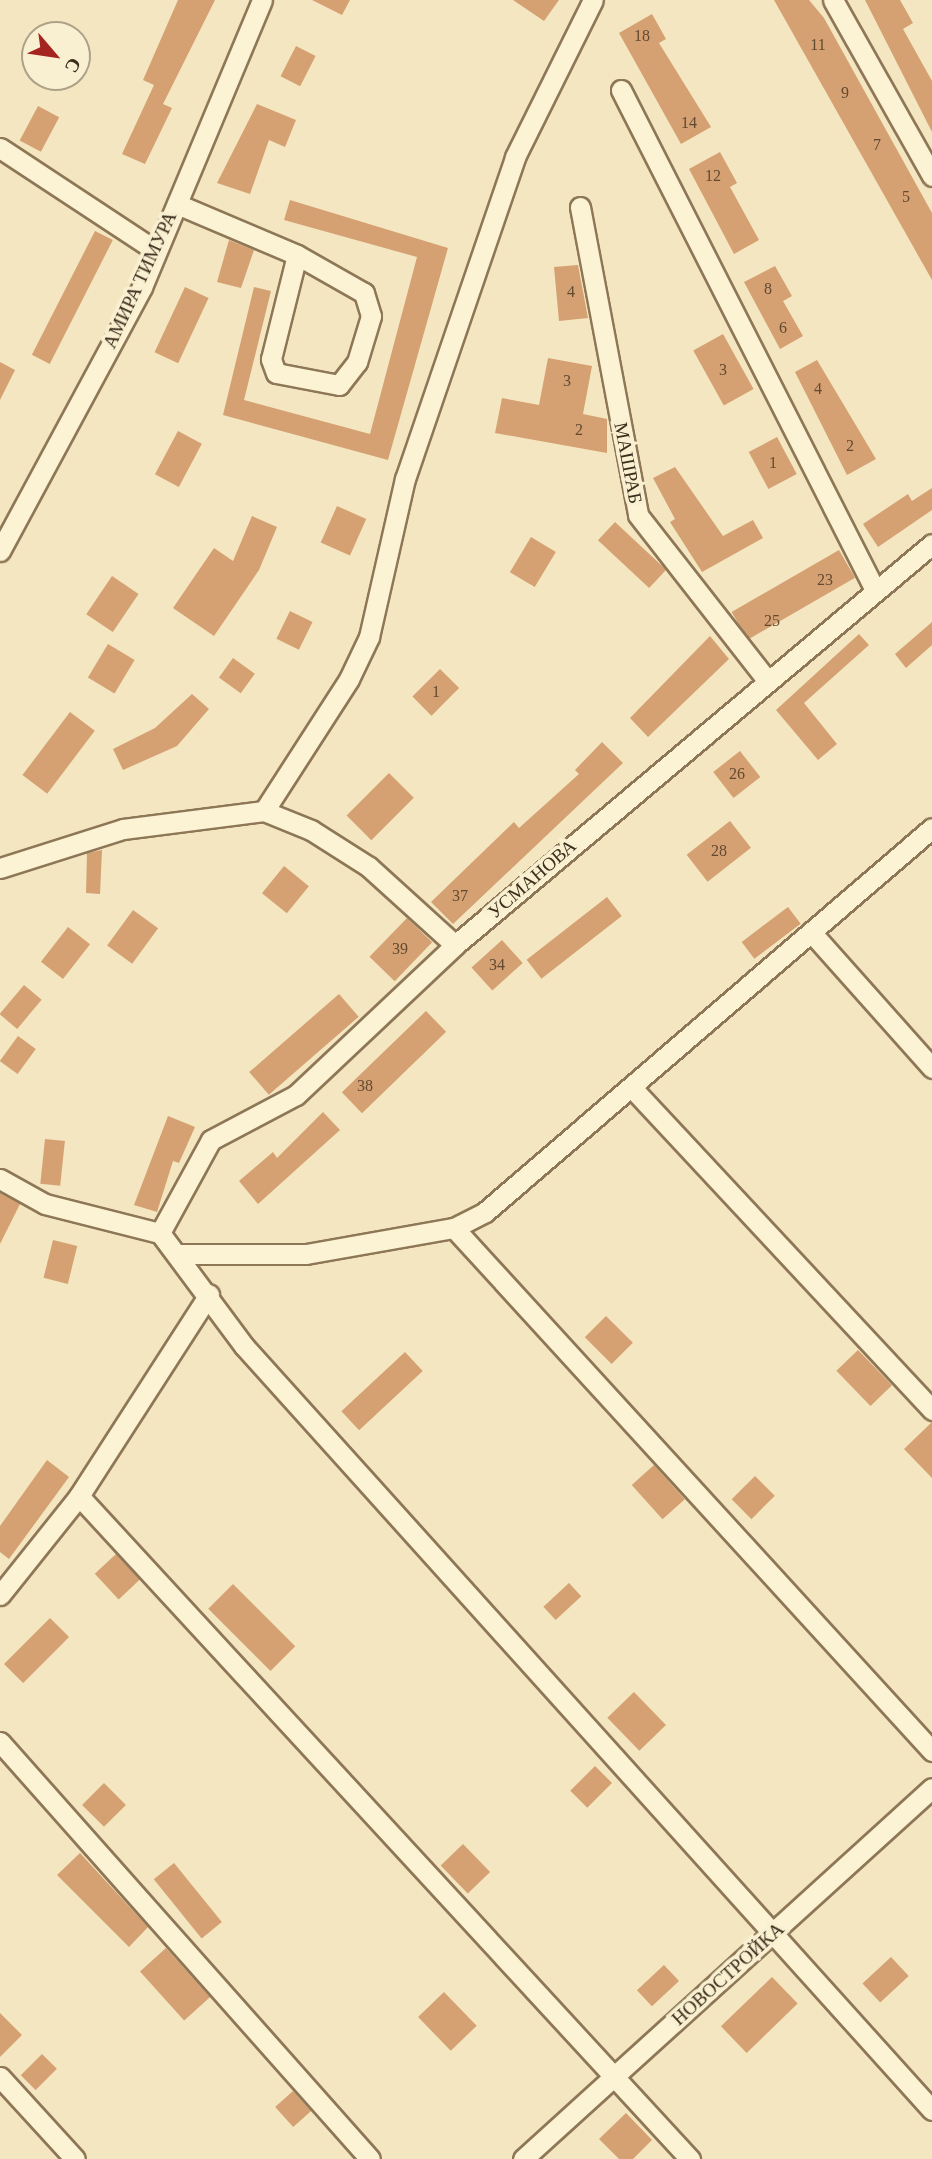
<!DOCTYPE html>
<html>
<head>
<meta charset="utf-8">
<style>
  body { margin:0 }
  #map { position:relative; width:932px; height:2159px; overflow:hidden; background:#f3e6c0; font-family:"Times New Roman",serif }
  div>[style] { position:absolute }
  .building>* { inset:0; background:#d5a172; transform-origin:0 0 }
  .roads { filter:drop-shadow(2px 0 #8e7756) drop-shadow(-2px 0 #8e7756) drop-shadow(0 2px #8e7756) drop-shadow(0 -2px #8e7756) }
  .minor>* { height:19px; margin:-9.5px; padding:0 9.5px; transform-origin:9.5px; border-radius:9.5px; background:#fcf3d5 }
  span { translate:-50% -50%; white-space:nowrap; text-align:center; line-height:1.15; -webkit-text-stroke:7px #f9f0d1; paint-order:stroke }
  .number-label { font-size:16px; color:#624a32 }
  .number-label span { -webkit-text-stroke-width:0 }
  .street-label { font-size:19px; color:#3c2d1c }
  .north { position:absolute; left:21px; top:21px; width:70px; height:70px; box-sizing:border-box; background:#f9f0d1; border:2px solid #ada289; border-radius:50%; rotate:119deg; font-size:19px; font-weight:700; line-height:28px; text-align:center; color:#3c2d1c }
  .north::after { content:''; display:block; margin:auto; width:24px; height:32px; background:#a4251f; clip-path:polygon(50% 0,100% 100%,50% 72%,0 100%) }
</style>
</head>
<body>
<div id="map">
  <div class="building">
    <div style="clip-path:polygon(178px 0,215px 0,163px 104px,172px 108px,145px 164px,122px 154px,154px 85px,143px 80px)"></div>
    <div style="clip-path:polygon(312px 0,350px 0,342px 15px)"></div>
    <div style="clip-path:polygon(513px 0,559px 0,544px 21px)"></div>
    <div style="clip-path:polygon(774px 0,809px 0,824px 18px,932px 213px,932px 280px)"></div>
    <div style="clip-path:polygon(865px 0,900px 0,913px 23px,903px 29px,932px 81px,932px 132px)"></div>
    <div style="clip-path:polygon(652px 14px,666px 39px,659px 43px,711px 127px,681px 144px,619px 33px)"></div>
    <div style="left:296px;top:46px;width:22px;height:34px;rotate:27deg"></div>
    <div style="clip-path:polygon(257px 104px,296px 120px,285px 147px,269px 140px,250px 194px,217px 183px)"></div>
    <div style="left:38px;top:106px;width:24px;height:39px;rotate:28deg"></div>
    <div style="clip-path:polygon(720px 152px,737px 183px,730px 187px,759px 240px,734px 254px,689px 169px)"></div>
    <div style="clip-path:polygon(290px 200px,448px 248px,388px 460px,223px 415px,254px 287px,271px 291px,244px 400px,370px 434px,417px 257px,284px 220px)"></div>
    <div style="left:95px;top:231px;width:20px;height:139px;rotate:27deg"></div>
    <div style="clip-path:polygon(229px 240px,254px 250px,241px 288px,217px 282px)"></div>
    <div style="clip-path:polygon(578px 265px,588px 318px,559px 321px,554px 267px)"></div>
    <div style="clip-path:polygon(775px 266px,792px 296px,783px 301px,803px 336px,780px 349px,744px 282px)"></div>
    <div style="left:185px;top:287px;width:26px;height:72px;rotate:25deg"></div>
    <div style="left:723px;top:334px;width:63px;height:34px;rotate:61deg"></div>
    <div style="clip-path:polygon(548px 358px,592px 366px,583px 414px,607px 419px,607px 453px,495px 433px,502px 398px,539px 405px)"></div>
    <div style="clip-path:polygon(817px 360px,876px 459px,847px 475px,795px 372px)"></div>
    <div style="clip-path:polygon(0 362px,15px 370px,0 400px)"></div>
    <div style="left:178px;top:431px;width:27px;height:49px;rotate:28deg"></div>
    <div style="left:777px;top:437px;width:42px;height:32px;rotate:62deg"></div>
    <div style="clip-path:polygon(675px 467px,723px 536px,753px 520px,763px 538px,702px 572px,670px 522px,675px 519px,653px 478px)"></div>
    <div style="clip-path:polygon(932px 488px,932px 510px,878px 547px,863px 524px,908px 494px,912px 501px)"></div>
    <div style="left:337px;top:506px;width:32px;height:40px;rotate:24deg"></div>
    <div style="clip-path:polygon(252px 516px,277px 527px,259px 570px,214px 636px,173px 608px,214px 548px,233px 561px)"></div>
    <div style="left:615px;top:522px;width:70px;height:25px;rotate:43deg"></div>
    <div style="left:531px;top:537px;width:29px;height:41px;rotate:31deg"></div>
    <div style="left:839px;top:550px;width:32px;height:124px;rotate:60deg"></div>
    <div style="left:112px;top:576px;width:32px;height:46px;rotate:34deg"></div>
    <div style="left:290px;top:611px;width:25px;height:31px;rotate:26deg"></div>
    <div style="clip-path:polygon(932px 622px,932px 645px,906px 668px,895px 654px)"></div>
    <div style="clip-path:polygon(859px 634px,869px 645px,804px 703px,837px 744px,818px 760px,776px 710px)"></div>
    <div style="clip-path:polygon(710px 636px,729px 659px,648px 737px,630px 718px)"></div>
    <div style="left:108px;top:644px;width:31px;height:39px;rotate:31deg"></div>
    <div style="left:233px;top:658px;width:27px;height:24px;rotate:36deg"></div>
    <div style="left:440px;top:669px;width:27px;height:39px;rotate:45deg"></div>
    <div style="clip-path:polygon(192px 694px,209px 709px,177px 746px,123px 770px,113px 749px,155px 728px)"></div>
    <div style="left:70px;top:712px;width:31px;height:79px;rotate:37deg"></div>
    <div style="clip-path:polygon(602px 742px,623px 763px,453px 924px,431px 902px,514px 822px,519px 828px,579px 774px,575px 770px)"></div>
    <div style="left:740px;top:751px;width:33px;height:34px;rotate:52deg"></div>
    <div style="left:389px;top:773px;width:35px;height:60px;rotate:45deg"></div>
    <div style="left:730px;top:821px;width:34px;height:55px;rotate:52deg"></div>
    <div style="clip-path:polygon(102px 850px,100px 894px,86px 893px,87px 853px)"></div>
    <div style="left:284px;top:866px;width:32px;height:35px;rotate:39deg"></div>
    <div style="left:607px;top:897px;width:24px;height:102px;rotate:52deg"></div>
    <div style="left:788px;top:907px;width:21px;height:58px;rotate:53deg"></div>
    <div style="left:133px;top:910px;width:31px;height:44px;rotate:36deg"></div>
    <div style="left:407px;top:918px;width:35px;height:54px;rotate:44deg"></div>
    <div style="left:68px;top:927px;width:28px;height:44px;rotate:38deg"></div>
    <div style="left:502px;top:940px;width:31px;height:41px;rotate:48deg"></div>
    <div style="left:24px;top:985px;width:23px;height:38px;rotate:40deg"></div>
    <div style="left:339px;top:994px;width:30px;height:119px;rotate:49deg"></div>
    <div style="left:426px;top:1011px;width:29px;height:117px;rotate:46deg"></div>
    <div style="left:18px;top:1036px;width:22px;height:31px;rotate:36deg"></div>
    <div style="clip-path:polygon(323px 1112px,340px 1130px,258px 1204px,239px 1181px,273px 1152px,277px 1158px)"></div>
    <div style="clip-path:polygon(168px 1116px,195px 1127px,179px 1163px,173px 1161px,157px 1212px,134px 1205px)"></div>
    <div style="left:45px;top:1139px;width:20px;height:45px;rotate:6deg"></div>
    <div style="clip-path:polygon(0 1193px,20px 1204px,0 1244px)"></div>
    <div style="left:53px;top:1240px;width:25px;height:39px;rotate:14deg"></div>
    <div style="left:606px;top:1316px;width:38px;height:30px;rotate:45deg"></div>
    <div style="left:858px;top:1350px;width:49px;height:30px;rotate:46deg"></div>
    <div style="left:405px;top:1352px;width:26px;height:87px;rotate:47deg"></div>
    <div style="clip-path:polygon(932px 1422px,932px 1478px,904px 1449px)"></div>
    <div style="clip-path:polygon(47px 1460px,69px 1477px,9px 1559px,0 1552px,0 1526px)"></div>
    <div style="left:654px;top:1465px;width:46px;height:30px;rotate:48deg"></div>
    <div style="left:755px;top:1476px;width:28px;height:33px;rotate:45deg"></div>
    <div style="left:116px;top:1554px;width:35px;height:29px;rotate:47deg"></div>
    <div style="left:569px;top:1583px;width:18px;height:35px;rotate:47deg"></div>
    <div style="left:233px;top:1584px;width:88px;height:35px;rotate:45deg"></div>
    <div style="left:50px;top:1618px;width:27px;height:65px;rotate:45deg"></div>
    <div style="left:634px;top:1692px;width:46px;height:37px;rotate:46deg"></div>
    <div style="left:595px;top:1766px;width:24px;height:35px;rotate:45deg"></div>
    <div style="left:104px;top:1783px;width:31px;height:31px;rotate:45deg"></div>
    <div style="left:463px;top:1844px;width:39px;height:31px;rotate:46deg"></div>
    <div style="clip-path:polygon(80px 1853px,148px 1927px,129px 1947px,57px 1875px)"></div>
    <div style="left:174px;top:1863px;width:76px;height:26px;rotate:51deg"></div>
    <div style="left:166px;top:1948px;width:66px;height:35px;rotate:48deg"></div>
    <div style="left:891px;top:1957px;width:26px;height:39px;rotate:47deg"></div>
    <div style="left:664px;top:1965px;width:22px;height:37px;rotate:47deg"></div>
    <div style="left:772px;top:1977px;width:37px;height:71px;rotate:46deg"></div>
    <div style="left:444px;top:1992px;width:47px;height:36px;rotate:46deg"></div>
    <div style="clip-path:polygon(0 2013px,22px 2035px,0 2057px)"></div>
    <div style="left:42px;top:2054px;width:21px;height:30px;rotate:45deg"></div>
    <div style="left:293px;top:2091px;width:27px;height:24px;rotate:48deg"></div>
    <div style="clip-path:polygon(626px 2113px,652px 2140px,633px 2159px,619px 2159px,599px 2139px)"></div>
  </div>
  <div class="roads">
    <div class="minor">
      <div style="left:833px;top:0;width:202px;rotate:60.6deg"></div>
      <div style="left:621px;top:90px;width:561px;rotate:63.07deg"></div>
      <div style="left:0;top:148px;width:187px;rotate:33.4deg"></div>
      <div style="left:177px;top:204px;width:130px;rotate:23deg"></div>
      <div style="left:297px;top:255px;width:77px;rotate:29.6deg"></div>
      <div style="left:364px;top:293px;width:24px;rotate:73deg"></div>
      <div style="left:371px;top:316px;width:48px;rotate:106.9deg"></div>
      <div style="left:357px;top:362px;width:29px;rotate:128deg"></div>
      <div style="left:339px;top:385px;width:64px;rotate:-169.2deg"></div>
      <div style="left:276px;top:373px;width:15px;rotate:-110deg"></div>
      <div style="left:271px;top:359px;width:107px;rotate:-76deg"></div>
      <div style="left:580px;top:207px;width:313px;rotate:79.3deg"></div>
      <div style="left:638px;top:515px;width:208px;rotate:52deg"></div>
      <div style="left:0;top:551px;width:300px;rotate:-61.7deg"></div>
      <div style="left:142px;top:287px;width:311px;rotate:-67.3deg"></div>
      <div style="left:264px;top:811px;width:157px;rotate:-57.2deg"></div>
      <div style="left:349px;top:679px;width:47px;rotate:-64.5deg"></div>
      <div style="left:369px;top:637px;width:162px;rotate:-77.2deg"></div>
      <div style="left:405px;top:479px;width:340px;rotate:-71.1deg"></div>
      <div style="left:515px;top:157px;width:175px;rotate:-63.6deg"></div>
      <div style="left:0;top:868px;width:129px;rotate:-17.6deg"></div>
      <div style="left:123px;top:829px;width:142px;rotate:-7.3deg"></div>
      <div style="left:264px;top:811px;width:51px;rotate:22deg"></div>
      <div style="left:311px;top:830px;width:69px;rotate:32.5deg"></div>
      <div style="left:369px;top:867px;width:116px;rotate:42.2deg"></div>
      <div style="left:811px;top:932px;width:182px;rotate:48.3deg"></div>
      <div style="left:633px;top:1089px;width:439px;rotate:47deg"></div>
      <div style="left:0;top:1179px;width:51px;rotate:29.1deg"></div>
      <div style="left:45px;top:1204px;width:119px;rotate:14.2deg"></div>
      <div style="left:160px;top:1233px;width:141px;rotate:53.4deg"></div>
      <div style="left:244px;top:1346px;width:1028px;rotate:48deg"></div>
      <div style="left:454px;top:1228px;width:709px;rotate:47.57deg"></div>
      <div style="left:160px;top:1233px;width:106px;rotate:-61.3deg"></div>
      <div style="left:211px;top:1140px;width:96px;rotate:-27.9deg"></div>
      <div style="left:296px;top:1095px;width:219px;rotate:-43.3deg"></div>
      <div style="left:455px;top:945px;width:623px;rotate:-40.05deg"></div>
      <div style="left:181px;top:1254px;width:125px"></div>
      <div style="left:306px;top:1254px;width:150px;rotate:-10deg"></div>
      <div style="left:454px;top:1228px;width:35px;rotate:-27deg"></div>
      <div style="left:485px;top:1212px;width:589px;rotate:-40.66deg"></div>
      <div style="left:79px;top:1496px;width:902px;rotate:47.34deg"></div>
      <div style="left:0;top:1595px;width:127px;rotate:-51.4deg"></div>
      <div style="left:79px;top:1496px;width:240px;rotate:-57.2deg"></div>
      <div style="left:0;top:1742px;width:557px;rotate:48.42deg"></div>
      <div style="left:0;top:2077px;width:111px;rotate:47.6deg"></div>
      <div style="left:523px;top:2159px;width:552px;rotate:-42.21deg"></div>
    </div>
  </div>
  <div class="number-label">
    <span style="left:642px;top:36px">18</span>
    <span style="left:818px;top:45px">11</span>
    <span style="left:845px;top:93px">9</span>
    <span style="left:689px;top:123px">14</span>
    <span style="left:877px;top:145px">7</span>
    <span style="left:713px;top:176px">12</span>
    <span style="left:906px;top:197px">5</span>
    <span style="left:768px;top:289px">8</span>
    <span style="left:571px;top:292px">4</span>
    <span style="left:783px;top:328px">6</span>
    <span style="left:723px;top:370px">3</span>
    <span style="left:567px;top:381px">3</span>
    <span style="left:818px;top:389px">4</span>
    <span style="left:579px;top:430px">2</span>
    <span style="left:850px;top:446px">2</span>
    <span style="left:773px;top:463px">1</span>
    <span style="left:825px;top:580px">23</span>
    <span style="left:772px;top:621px">25</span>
    <span style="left:436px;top:692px">1</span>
    <span style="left:737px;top:774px">26</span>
    <span style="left:719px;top:851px">28</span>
    <span style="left:460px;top:896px">37</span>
    <span style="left:400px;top:949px">39</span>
    <span style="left:497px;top:965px">34</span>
    <span style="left:365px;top:1086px">38</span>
  </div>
  <div class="street-label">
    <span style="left:140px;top:280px;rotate:-65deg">АМИРА ТИМУРА</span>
    <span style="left:628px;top:463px;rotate:79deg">МАШРАБ</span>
    <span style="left:532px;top:879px;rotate:-41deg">УСМАНОВА</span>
    <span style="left:728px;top:1974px;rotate:-42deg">НОВОСТРОЙКА</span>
  </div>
  <div class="north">С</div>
</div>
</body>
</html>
